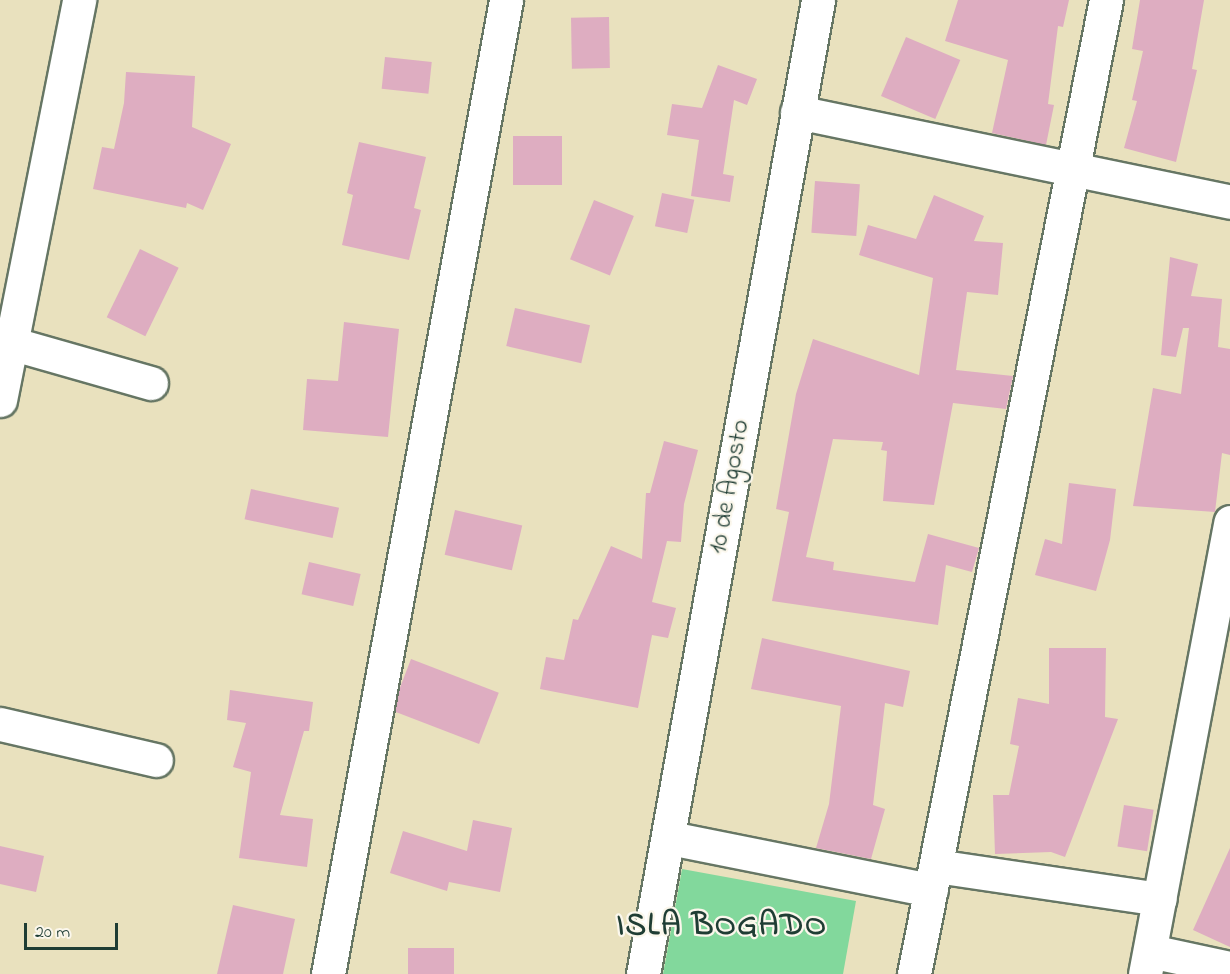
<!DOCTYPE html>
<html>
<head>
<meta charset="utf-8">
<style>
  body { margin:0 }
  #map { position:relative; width:1230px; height:974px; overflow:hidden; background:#e9e1be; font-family:"Indie Flower",sans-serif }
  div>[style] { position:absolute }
  .green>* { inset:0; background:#82d89c }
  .building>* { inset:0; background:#deadc1; transform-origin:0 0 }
  .roads { filter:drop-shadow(2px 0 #667664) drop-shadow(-2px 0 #667664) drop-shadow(0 2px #667664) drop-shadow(0 -2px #667664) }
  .minor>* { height:33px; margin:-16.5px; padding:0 16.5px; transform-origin:16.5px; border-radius:16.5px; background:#fff }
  span { translate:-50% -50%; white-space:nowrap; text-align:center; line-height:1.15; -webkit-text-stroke:4.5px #fbf7ec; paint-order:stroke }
  .street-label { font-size:26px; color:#1f3d34 }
  .district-label { font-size:32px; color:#1f3d34; font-weight:700; letter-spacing:1.5px }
  .scale { position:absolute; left:24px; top:923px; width:94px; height:27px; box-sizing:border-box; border:3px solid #1f3d34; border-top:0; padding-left:8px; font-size:18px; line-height:21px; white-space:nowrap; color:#1f3d34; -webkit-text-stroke:4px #fbf7ec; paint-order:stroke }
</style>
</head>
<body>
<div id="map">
  <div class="green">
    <div style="clip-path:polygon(682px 869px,856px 901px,843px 974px,663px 974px)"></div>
  </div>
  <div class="building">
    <div style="clip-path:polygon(958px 0,1069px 0,1063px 27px,1058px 26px,1048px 104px,1054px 105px,1046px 145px,992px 133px,1008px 60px,945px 41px)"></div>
    <div style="clip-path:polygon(1140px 0,1204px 0,1192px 69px,1197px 70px,1176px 162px,1124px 148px,1137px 101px,1132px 100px,1143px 51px,1132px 49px)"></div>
    <div style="left:609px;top:17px;width:51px;height:38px;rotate:89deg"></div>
    <div style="left:906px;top:37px;width:59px;height:64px;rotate:23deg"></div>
    <div style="left:385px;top:57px;width:47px;height:32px;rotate:6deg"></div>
    <div style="clip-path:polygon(718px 65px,757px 79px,747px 105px,734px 100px,723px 174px,734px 176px,730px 202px,691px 196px,699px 140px,667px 135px,672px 104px,702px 108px)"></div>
    <div style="clip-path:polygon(126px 72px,195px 76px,192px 127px,231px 144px,203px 210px,187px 203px,186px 208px,93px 189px,102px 147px,114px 149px,124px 103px)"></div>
    <div style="left:513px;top:136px;width:49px;height:49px"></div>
    <div style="clip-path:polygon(359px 142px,426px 157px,414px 208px,421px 210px,409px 260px,342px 245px,353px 195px,347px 193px)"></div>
    <div style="left:815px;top:181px;width:45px;height:52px;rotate:4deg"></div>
    <div style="left:662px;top:193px;width:33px;height:34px;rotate:12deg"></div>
    <div style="clip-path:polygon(934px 195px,984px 216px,974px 241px,1003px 243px,998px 295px,967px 292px,956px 370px,1013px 376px,1006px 409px,953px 403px,934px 505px,883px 501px,887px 451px,881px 450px,883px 442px,833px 439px,806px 557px,834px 562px,833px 570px,915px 582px,928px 534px,979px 548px,972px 572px,946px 565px,938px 625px,772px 601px,789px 512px,776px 509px,796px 394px,813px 339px,919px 375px,933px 278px,859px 255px,868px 225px,916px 239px)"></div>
    <div style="left:594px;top:200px;width:43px;height:64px;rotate:22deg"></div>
    <div style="left:140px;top:249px;width:43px;height:76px;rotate:26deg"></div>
    <div style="clip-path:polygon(1170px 257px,1198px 264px,1191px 296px,1222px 299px,1218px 347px,1230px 349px,1230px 455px,1222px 453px,1215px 512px,1133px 506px,1153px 388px,1181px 394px,1189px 328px,1183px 328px,1176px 357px,1161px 355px)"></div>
    <div style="left:515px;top:308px;width:77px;height:39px;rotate:13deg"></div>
    <div style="clip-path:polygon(344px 322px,399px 329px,388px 437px,303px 430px,307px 379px,338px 381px)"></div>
    <div style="clip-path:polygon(664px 441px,698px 450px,684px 504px,681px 542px,667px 541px,652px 602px,676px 608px,668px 638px,652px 635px,638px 708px,540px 689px,546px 657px,564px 660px,573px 619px,578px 620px,611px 546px,642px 559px,646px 493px,650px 493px)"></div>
    <div style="clip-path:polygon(1069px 483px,1116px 489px,1110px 540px,1096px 591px,1035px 575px,1045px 539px,1062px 544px)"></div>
    <div style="left:251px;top:489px;width:90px;height:31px;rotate:12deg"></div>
    <div style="left:455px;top:510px;width:69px;height:46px;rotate:13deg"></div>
    <div style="left:309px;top:562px;width:53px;height:33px;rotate:13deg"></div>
    <div style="clip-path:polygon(762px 638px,910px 671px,903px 707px,885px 703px,873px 805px,885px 809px,871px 859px,816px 848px,829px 804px,841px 706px,751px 689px)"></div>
    <div style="clip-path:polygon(1049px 648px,1106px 648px,1105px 717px,1118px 719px,1065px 857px,1051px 852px,995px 854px,993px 795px,1009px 795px,1019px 746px,1010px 744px,1018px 698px,1049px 704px)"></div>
    <div style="left:411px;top:659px;width:94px;height:55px;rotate:21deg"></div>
    <div style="clip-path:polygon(230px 690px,313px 702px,309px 731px,304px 731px,280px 815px,313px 819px,307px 867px,239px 858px,251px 772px,233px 767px,246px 723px,227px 720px)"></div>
    <div style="left:1124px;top:805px;width:30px;height:42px;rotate:9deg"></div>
    <div style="clip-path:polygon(473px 820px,512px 828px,500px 892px,449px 882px,447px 891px,390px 873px,403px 831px,467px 851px)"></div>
    <div style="clip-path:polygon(0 846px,44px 856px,36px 892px,0 884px)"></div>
    <div style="clip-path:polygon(1230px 848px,1230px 947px,1193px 930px)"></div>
    <div style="clip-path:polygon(233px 905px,295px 919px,283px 974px,217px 974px)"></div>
    <div style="left:454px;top:948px;width:26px;height:46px;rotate:90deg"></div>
  </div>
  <div class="roads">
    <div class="minor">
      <div style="left:797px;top:112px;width:442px;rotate:11.7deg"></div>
      <div style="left:0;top:340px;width:157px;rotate:15.9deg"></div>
      <div style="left:0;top:400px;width:408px;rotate:-78.8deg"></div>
      <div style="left:0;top:724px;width:160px;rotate:13deg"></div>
      <div style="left:670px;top:838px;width:266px;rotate:11.3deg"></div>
      <div style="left:936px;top:866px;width:226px;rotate:8.4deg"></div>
      <div style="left:1150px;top:951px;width:82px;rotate:12deg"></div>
      <div style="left:328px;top:974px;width:990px;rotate:-79.64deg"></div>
      <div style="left:643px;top:974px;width:990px;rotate:-79.81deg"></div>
      <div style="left:914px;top:974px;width:993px;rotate:-78.85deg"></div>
      <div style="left:1145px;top:974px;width:460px;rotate:-79.3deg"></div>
    </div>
  </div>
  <div class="street-label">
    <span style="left:731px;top:487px;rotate:-80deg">10 de Agosto</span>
  </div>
  <div class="district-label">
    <span style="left:722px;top:927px">ISLA BOGADO</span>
  </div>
  <div class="scale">20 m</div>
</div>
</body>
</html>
